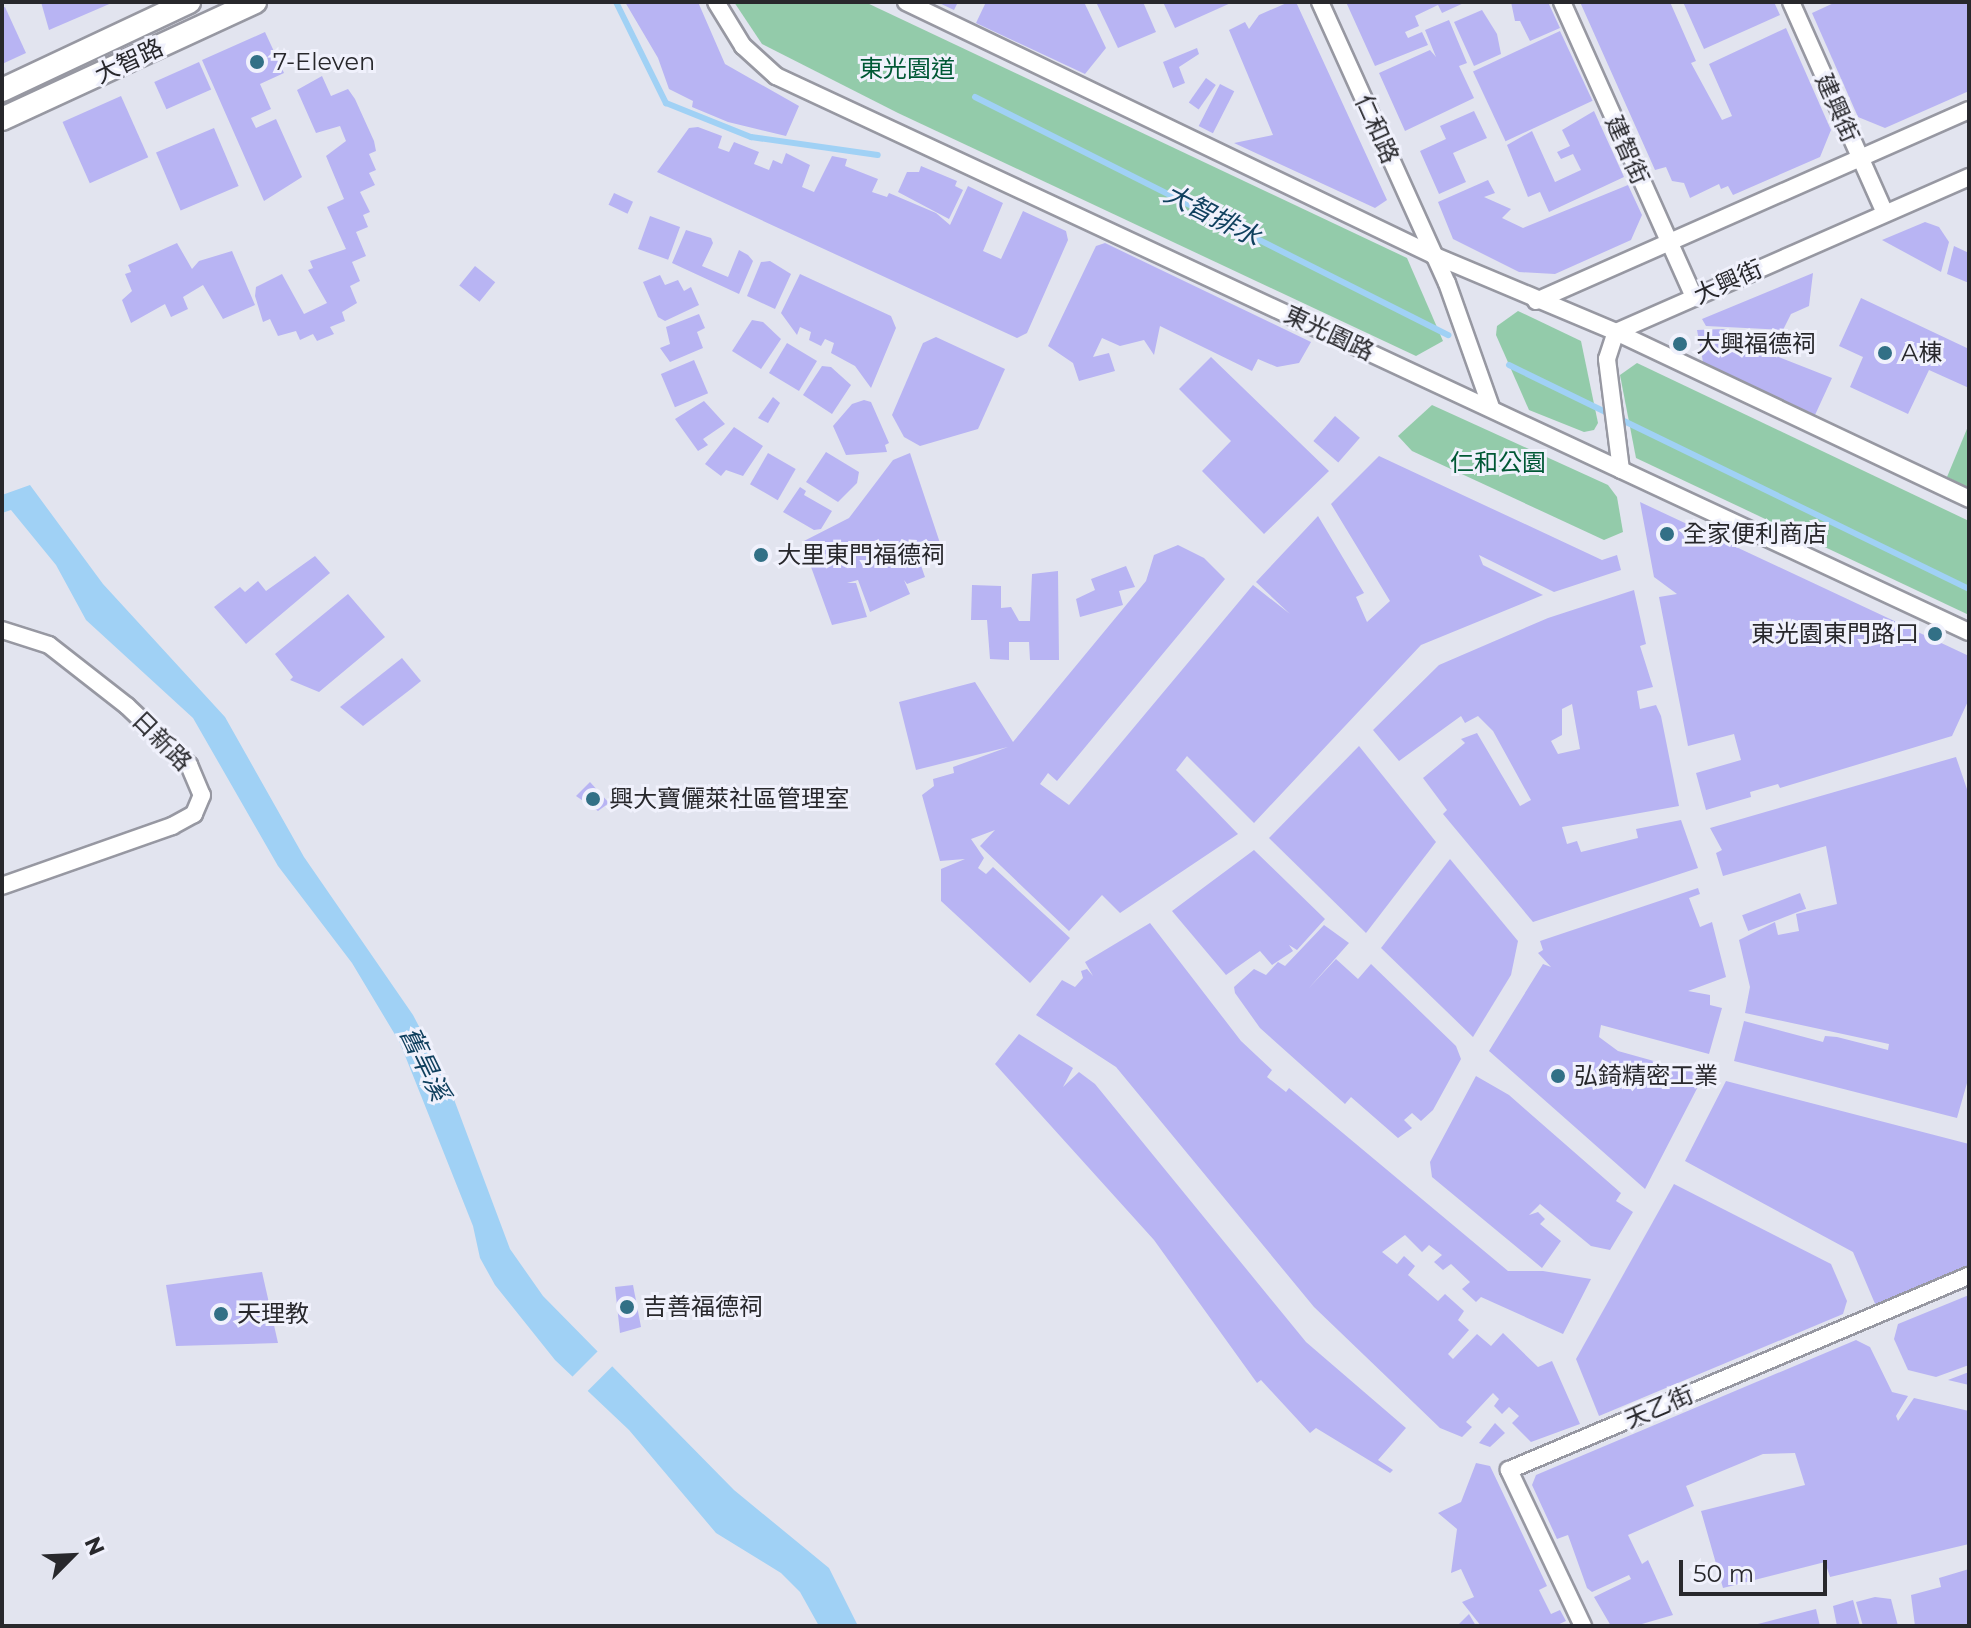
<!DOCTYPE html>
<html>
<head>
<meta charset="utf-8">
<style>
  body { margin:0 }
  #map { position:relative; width:1971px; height:1628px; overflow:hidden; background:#e2e4ef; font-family:Montserrat,"Noto Sans TC",sans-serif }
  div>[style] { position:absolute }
  .green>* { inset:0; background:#93cbaa }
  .water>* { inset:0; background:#a0d1f5 }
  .pier>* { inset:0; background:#e2e4ef; transform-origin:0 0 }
  .stream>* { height:6px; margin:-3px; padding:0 3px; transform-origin:3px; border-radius:3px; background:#a0d1f5 }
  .building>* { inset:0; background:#b8b4f3; transform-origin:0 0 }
  .roads { filter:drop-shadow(2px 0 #9798a2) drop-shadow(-2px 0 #9798a2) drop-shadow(0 2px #9798a2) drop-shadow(0 -2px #9798a2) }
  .street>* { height:16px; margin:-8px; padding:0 8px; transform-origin:8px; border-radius:8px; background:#fff }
  .secondary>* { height:22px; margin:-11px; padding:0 11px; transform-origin:11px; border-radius:11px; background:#fff }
  .dots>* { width:22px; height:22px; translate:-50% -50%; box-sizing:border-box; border:4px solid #f0f1fc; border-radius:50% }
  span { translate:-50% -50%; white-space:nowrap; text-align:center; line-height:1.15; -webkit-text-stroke:6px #f0f1fc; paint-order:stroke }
  .street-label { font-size:24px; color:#28282c }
  .poi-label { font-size:24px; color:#28282c }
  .left { translate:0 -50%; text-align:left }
  .right { translate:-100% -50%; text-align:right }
  .park-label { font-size:24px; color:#005835 }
  .water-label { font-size:26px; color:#10405e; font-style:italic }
  .frame { position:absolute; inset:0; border:4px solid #28282c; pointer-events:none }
  .north { position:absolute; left:32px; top:1516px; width:80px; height:80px; -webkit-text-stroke:6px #f0f1fc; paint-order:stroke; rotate:66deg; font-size:22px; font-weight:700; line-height:32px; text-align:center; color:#28282c }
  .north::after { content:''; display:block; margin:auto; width:28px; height:36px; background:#28282c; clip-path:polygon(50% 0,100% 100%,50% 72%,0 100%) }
  .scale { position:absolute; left:1679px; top:1560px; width:148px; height:36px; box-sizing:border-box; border:4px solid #28282c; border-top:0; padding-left:10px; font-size:24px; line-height:28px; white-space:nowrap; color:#28282c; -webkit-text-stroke:6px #f0f1fc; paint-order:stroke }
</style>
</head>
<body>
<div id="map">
  <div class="green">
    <div style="clip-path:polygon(734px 2px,865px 2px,1407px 258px,1443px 341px,1416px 356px,898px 113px,762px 44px)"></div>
    <div style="clip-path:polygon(1518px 311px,1581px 341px,1598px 423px,1594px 430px,1584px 432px,1529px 410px,1496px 335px,1497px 326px)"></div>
    <div style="clip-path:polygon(1637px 363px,1969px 521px,1969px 615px,1636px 458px,1620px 375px)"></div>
    <div style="clip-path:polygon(1432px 405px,1608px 485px,1617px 497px,1623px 532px,1604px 540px,1412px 451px,1398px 436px)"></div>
    <div style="clip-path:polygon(1969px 424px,1969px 488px,1947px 477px)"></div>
  </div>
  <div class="water">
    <div style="clip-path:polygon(30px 485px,103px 584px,225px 717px,304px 857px,413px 1015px,446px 1078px,510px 1249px,543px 1296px,734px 1490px,829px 1568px,858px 1626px,819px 1626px,800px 1592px,781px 1573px,716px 1533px,629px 1430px,555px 1360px,495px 1285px,480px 1258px,473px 1226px,400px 1043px,352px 963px,278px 866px,193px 718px,86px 620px,56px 565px,11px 510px,2px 513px,2px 495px)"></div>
  </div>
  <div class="pier">
    <div style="left:600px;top:1349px;width:21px;height:42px;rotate:45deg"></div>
  </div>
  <div class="stream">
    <div style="left:616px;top:2px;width:113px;rotate:63.7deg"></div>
    <div style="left:666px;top:103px;width:92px;rotate:21.8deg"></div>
    <div style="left:751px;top:137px;width:128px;rotate:8.1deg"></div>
    <div style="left:975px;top:97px;width:530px;rotate:26.71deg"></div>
    <div style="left:1509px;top:365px;width:512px;rotate:25.96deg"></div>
  </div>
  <div class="building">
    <div style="clip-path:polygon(41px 2px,114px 2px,49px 30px)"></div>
    <div style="clip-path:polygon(625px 2px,698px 2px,725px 64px,799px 106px,786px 136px,728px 122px,692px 107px,693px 101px,669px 89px,658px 58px)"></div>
    <div style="clip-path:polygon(937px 2px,958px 2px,954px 10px)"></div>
    <div style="clip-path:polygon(986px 2px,1084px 2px,1106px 48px,1085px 74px,976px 23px)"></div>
    <div style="clip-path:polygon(1096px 2px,1143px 2px,1156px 32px,1118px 48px)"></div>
    <div style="clip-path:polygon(1163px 2px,1233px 2px,1175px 28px)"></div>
    <div style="clip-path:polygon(1289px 2px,1296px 2px,1387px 200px,1375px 208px,1234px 143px,1273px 135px,1229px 30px,1245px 22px,1249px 29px,1259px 15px)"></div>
    <div style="clip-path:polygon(1346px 2px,1466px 2px,1442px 13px,1438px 5px,1415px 16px,1419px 26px,1405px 32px,1408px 38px,1422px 32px,1428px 45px,1375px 66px)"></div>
    <div style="clip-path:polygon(1511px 2px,1548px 2px,1560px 28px,1530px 41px,1520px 21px,1515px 21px)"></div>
    <div style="clip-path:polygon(1580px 2px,1670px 2px,1696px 61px,1691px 63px,1722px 120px,1732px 116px,1709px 64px,1786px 28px,1831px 130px,1820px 157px,1733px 195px,1728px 186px,1721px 189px,1719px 184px,1690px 198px,1684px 183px,1672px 181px,1666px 167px,1655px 170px)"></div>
    <div style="clip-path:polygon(1683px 2px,1774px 2px,1780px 15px,1704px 49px)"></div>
    <div style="clip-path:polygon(1836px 2px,1969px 2px,1969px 91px,1885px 128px,1858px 117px,1812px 13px)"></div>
    <div style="clip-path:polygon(5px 7px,26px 53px,2px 64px,2px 8px)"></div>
    <div style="clip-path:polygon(1482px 10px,1497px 34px,1501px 54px,1474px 66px,1454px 22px)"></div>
    <div style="clip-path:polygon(1449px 20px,1467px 63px,1459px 66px,1474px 98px,1405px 131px,1379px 73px,1430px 50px,1436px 57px,1425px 30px)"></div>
    <div style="left:1560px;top:31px;width:77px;height:96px;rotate:65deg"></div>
    <div style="clip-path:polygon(265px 32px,284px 73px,260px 84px,271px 109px,251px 118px,256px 128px,276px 119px,302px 177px,264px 201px,202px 60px)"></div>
    <div style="clip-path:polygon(1197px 48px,1199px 54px,1179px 67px,1185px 83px,1173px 88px,1163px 62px)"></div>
    <div style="left:199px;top:62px;width:30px;height:49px;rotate:66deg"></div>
    <div style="clip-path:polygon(322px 76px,331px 96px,348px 89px,355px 99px,374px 141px,376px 151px,369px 154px,376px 170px,369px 173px,375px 185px,360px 192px,370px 212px,363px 215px,368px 227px,356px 232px,366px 256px,352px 262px,360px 281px,350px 286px,357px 303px,342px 312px,345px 321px,330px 327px,334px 334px,317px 341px,313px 334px,300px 340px,296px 331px,278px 336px,270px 319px,263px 322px,255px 296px,256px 287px,282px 274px,304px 314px,327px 303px,308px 270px,313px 268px,310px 261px,346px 249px,327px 207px,344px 199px,326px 156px,346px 141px,340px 126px,316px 133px,297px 90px)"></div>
    <div style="left:1206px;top:78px;width:12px;height:30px;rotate:35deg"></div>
    <div style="left:1220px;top:84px;width:16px;height:47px;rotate:27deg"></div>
    <div style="left:121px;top:96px;width:67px;height:64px;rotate:66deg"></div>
    <div style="clip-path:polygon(1474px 111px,1487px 138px,1453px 153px,1466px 182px,1439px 194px,1420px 151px,1446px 139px,1440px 126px)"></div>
    <div style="clip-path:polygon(1594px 111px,1624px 177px,1549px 212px,1540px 192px,1528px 197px,1507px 145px,1532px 131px,1555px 182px,1581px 170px,1573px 154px,1561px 159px,1557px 152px,1570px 146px,1562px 130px)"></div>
    <div style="clip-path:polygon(698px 127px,722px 136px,718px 148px,729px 152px,734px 142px,759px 152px,754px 164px,769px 170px,773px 160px,782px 164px,786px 153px,810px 165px,802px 187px,814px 192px,832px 156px,847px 159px,845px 166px,878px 179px,872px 192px,887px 197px,889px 193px,936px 213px,950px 225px,968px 186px,1003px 203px,983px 251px,1001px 259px,1023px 211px,1066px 231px,1068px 240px,1027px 333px,1017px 338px,657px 172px,689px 128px)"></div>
    <div style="left:214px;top:128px;width:63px;height:63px;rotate:67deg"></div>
    <div style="clip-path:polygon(921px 166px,957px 181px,955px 186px,963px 190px,949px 219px,898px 192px,907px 172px,919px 172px)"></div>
    <div style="clip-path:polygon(1488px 180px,1495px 193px,1484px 197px,1511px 209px,1502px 218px,1523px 228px,1628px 185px,1642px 215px,1631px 240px,1555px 274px,1519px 272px,1453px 239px,1438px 202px)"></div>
    <div style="left:614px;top:193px;width:21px;height:13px;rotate:25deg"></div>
    <div style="left:650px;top:216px;width:32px;height:35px;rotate:20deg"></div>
    <div style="clip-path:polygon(1925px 222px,1939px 227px,1949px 242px,1941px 272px,1882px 240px)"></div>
    <div style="clip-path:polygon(686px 230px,711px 238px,713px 243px,702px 266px,728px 277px,739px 250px,748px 255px,753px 261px,739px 294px,672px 263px)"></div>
    <div style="clip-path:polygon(177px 243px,192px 269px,199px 261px,232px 251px,255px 305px,223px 319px,203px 285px,183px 297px,188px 309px,171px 317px,165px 304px,131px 323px,122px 300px,132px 291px,125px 274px,131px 272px,128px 265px)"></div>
    <div style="clip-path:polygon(1105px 243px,1311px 342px,1299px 363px,1277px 367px,1258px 359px,1252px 371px,1160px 326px,1154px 355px,1144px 340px,1120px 346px,1102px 338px,1093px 357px,1109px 353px,1115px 371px,1079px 381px,1073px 363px,1048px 346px,1096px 246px)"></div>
    <div style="clip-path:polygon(1954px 246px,1969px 253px,1969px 283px,1947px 274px)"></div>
    <div style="clip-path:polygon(770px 261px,791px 274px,775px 309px,747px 296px,761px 262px)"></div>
    <div style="left:475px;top:266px;width:26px;height:25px;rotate:39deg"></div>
    <div style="clip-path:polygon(1813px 273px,1809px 306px,1791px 314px,1783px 330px,1706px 326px,1702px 319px)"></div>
    <div style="clip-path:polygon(800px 274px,891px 316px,896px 328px,871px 388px,855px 366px,831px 353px,834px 343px,825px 339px,821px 346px,809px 340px,811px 332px,800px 327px,797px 335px,781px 313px)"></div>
    <div style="clip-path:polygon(660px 275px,665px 285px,678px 280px,684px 291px,691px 287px,699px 305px,665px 321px,658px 317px,643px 282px)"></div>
    <div style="clip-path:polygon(1861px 298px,1969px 349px,1969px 388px,1929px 370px,1908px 414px,1850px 387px,1863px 357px,1839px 346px)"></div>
    <div style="clip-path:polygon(699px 314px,705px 328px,697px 332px,703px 348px,670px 362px,660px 348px,670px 344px,666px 327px)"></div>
    <div style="clip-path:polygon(752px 320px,763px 322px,781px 339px,761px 369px,732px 351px)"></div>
    <div style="clip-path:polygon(1723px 329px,1759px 340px,1758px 349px,1832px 378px,1815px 415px,1703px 362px,1697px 330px)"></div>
    <div style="clip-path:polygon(936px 337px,1005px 369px,978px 429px,920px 446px,904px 437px,892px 415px,923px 343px)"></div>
    <div style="left:787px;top:343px;width:35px;height:35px;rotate:31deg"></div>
    <div style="clip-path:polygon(1211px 357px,1329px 471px,1264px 534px,1202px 471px,1231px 441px,1179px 389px)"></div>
    <div style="left:694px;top:360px;width:36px;height:36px;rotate:67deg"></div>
    <div style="clip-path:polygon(822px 366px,831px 367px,851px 385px,832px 414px,803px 395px)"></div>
    <div style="clip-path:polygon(773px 397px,780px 403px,768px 423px,758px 418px)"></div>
    <div style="clip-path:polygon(864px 400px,871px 402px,889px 443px,885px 445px,887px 452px,846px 455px,833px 426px,852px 404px)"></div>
    <div style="clip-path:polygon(704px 401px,725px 424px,703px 439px,708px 445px,698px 451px,675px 419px)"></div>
    <div style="left:1335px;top:416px;width:33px;height:33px;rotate:41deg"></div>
    <div style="clip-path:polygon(734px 427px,763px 446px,743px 476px,726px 470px,721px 476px,705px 464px)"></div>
    <div style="clip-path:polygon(826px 452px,859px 472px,857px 483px,838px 502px,806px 482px)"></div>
    <div style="left:768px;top:453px;width:32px;height:36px;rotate:30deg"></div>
    <div style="clip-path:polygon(910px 453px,943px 552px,919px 560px,925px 577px,907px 584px,904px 580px,910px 594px,870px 612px,858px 580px,847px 583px,856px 583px,867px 617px,832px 625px,802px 542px,849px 518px,893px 460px)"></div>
    <div style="clip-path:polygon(1379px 456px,1602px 560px,1617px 555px,1621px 570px,1554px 592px,1479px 555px,1483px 565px,1543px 595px,1421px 645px,1254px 823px,1187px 756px,1176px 770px,1238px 834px,1120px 913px,1102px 895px,1069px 931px,980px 846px,995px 830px,971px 839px,984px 858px,978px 868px,986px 874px,993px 867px,1070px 938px,1030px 983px,941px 901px,941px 869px,965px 859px,940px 861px,922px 795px,934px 786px,933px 779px,954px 773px,953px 767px,1008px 747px,916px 770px,899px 702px,975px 682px,1013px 742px,1146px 581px,1154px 555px,1178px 545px,1204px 558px,1225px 579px,1057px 781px,1048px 773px,1040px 784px,1069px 805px,1253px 585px,1290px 614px,1256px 582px,1318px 516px,1364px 593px,1356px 597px,1367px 622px,1390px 601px,1331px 504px)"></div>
    <div style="clip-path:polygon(800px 487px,806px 491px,804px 495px,832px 511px,821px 529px,814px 530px,783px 512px)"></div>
    <div style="clip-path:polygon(1640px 502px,1969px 656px,1969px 699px,1952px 736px,1780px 788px,1778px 784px,1750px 792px,1751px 797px,1706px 810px,1696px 773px,1741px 760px,1734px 734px,1688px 746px,1659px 597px,1677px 594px,1654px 577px)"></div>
    <div style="clip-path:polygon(315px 556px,330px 573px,246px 644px,214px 607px,240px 587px,245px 592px,258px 581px,266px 591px)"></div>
    <div style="clip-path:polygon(1126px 566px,1135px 587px,1119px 591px,1123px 605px,1080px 617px,1076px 599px,1095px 590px,1091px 579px)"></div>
    <div style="clip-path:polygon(1058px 571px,1059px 660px,1030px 660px,1029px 642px,1009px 642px,1009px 660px,990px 659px,987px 620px,971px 620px,972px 585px,1001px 586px,1001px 608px,1011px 607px,1019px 621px,1030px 621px,1032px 574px)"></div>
    <div style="clip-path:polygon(evenodd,1634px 590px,1646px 644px,1640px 646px,1653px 687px,1637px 691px,1640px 709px,1656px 705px,1661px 716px,1679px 806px,1562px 827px,1567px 844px,1577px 841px,1581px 852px,1638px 838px,1636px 829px,1681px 820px,1698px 868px,1533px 922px,1443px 814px,1447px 810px,1423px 778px,1465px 743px,1461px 739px,1477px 733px,1520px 806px,1531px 800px,1493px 731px,1478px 716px,1465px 723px,1461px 716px,1399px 761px,1373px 730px,1439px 665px,1548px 618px,1634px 590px,1572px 704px,1580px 749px,1558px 754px,1551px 741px,1562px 735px,1562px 709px,1572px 704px)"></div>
    <div style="clip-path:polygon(348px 594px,385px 637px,319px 692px,290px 680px,293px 677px,275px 654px)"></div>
    <div style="clip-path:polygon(402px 658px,421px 681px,411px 689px,363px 726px,340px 707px)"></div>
    <div style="clip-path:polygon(1359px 746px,1436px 842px,1366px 933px,1269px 838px)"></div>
    <div style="clip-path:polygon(1956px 757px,1969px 795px,1969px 1076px,1957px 1118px,1734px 1061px,1744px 1021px,1823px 1042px,1825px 1036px,1837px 1037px,1888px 1050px,1889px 1044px,1745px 1013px,1750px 987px,1739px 940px,1775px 922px,1778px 935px,1799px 931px,1796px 914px,1837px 904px,1826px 846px,1723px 876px,1716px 853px,1722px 850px,1710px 828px)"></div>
    <div style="clip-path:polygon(590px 782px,609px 803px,598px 811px,576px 796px)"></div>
    <div style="clip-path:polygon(1254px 850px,1325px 919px,1297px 950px,1289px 945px,1293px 951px,1272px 965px,1260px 951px,1226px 975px,1172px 911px)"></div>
    <div style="clip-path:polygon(1450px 859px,1518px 941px,1511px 975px,1473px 1037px,1381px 948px)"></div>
    <div style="clip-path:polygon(1698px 888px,1700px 894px,1689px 898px,1700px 927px,1712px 922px,1726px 977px,1688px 991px,1710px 995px,1710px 1005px,1722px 1008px,1709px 1054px,1601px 1025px,1599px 1037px,1618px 1051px,1704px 1075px,1645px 1189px,1489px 1051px,1543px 964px,1551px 967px,1538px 953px,1543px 950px,1540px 941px)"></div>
    <div style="left:1800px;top:893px;width:17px;height:62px;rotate:69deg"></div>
    <div style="clip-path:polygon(1150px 923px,1241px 1041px,1272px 1070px,1267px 1077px,1286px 1092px,1289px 1088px,1508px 1271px,1543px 1271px,1591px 1279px,1563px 1334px,1481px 1297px,1476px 1302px,1462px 1289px,1470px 1282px,1451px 1264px,1443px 1270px,1434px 1262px,1442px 1255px,1429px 1245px,1422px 1252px,1405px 1235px,1382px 1252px,1397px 1264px,1404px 1256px,1415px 1266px,1408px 1275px,1438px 1301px,1445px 1294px,1464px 1311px,1458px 1320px,1469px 1330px,1448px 1354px,1453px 1359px,1477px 1334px,1491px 1346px,1503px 1333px,1538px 1367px,1552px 1361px,1580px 1424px,1531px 1442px,1512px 1423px,1519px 1416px,1509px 1407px,1502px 1414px,1494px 1406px,1499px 1399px,1493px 1393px,1466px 1422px,1472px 1427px,1462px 1437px,1440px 1428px,1314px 1307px,1116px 1067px,1036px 1015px,1062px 980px,1075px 987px,1083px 978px,1081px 971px,1087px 969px,1093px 976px,1085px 962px)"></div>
    <div style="clip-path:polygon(1324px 925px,1349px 943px,1308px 989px,1336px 959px,1358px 979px,1371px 964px,1456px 1046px,1461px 1059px,1433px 1110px,1421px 1121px,1412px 1113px,1404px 1120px,1412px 1128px,1398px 1138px,1351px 1097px,1345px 1104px,1260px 1028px,1235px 993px,1234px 987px,1254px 969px,1266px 975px,1278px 962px,1285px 966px)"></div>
    <div style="clip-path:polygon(1019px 1034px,1073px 1068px,1063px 1087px,1079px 1072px,1095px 1084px,1306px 1342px,1406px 1428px,1378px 1460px,1393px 1470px,1390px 1473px,1316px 1428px,1310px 1433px,1261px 1380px,1257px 1383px,1154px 1240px,995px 1064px)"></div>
    <div style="clip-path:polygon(1476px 1076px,1509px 1095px,1621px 1193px,1616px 1201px,1633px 1212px,1610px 1250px,1591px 1246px,1540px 1204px,1529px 1215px,1538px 1212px,1545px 1219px,1540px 1224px,1561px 1241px,1542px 1268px,1432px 1177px,1430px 1162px)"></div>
    <div style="clip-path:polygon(1726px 1081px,1969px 1144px,1969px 1267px,1876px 1306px,1853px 1252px,1685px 1161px)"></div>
    <div style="clip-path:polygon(1674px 1184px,1831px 1264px,1847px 1301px,1843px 1314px,1599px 1416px,1576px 1359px)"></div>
    <div style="clip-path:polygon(262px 1272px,278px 1343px,176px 1346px,166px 1285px)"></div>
    <div style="clip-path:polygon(633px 1285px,641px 1327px,620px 1333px,615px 1287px)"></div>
    <div style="clip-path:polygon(1969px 1295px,1969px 1365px,1936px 1377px,1908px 1370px,1894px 1339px,1898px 1324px)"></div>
    <div style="clip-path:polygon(1856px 1340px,1870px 1347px,1892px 1392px,1908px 1396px,1896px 1416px,1898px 1421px,1914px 1398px,1969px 1411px,1969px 1544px,1830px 1577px,1825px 1562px,1723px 1588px,1701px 1511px,1805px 1485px,1795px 1453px,1763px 1454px,1686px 1486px,1694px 1506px,1628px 1535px,1642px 1564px,1648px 1560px,1673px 1615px,1635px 1626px,1611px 1626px,1594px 1597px,1631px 1579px,1629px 1575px,1592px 1592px,1587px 1588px,1568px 1535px,1557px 1539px,1532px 1485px,1536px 1475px)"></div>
    <div style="clip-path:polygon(1969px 1372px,1969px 1385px,1948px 1380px)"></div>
    <div style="clip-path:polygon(1495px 1423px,1505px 1433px,1490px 1447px,1479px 1443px)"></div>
    <div style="clip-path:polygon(1476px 1463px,1490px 1466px,1547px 1586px,1539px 1590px,1551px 1614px,1560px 1610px,1566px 1621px,1555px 1626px,1481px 1626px,1462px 1602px,1474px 1597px,1461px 1569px,1451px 1573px,1457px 1529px,1438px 1513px,1461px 1502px)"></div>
    <div style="clip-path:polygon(1969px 1569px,1969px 1626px,1915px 1626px,1911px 1595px,1941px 1587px,1939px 1578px)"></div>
    <div style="clip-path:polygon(1875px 1597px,1891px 1599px,1898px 1626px,1863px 1626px,1856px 1602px)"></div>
    <div style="clip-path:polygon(1853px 1600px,1860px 1626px,1837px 1626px,1833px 1606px)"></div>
    <div style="clip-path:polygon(1816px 1609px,1820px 1626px,1754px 1626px,1754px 1625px)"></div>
    <div style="clip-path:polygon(1469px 1614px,1476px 1626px,1457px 1626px)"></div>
  </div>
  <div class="roads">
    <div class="street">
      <div style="left:716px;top:2px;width:52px;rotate:58.5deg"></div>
      <div style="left:743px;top:46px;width:45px;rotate:42.3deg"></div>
      <div style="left:776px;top:76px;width:1316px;rotate:24.99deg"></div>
      <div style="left:906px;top:2px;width:585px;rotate:25.64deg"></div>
      <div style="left:1433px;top:255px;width:199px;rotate:22.8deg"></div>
      <div style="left:1616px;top:332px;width:391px;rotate:25.3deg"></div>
      <div style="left:1320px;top:2px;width:308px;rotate:65.7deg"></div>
      <div style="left:1447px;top:283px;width:132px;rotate:70.5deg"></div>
      <div style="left:1562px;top:2px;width:323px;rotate:65.9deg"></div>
      <div style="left:1791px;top:2px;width:231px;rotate:66deg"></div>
      <div style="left:1536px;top:301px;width:473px;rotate:-23.8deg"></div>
      <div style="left:1621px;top:470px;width:112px;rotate:-97.2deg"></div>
      <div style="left:1607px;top:359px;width:28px;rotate:-72deg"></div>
      <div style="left:1616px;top:332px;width:386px;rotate:-23.7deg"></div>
      <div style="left:2px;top:630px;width:49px;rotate:17.7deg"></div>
      <div style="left:49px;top:645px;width:99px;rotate:38deg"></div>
      <div style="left:127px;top:706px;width:86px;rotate:43.6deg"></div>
      <div style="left:189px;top:765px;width:33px;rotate:67deg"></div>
      <div style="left:202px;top:795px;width:21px;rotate:113deg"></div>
      <div style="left:194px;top:814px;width:25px;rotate:151deg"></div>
      <div style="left:172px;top:826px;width:180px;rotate:160.6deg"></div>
      <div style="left:1583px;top:1626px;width:173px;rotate:-115.4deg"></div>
      <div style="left:1509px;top:1470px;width:499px;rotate:-22.9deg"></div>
    </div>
    <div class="secondary">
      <div style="left:2px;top:90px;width:207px;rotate:-25.2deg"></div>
      <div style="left:2px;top:119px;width:279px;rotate:-24.8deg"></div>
    </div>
  </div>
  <div class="dots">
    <div style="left:257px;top:62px;background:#327086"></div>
    <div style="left:1680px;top:344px;background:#327086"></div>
    <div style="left:1885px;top:353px;background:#327086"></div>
    <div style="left:1667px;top:534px;background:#327086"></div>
    <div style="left:761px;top:555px;background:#327086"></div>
    <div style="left:1935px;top:634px;background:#327086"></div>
    <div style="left:593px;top:799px;background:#327086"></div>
    <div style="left:1558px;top:1076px;background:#327086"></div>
    <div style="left:627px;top:1307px;background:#327086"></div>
    <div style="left:221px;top:1314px;background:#327086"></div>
  </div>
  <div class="street-label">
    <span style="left:129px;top:61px;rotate:-25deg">大智路</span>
    <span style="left:1837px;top:108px;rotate:66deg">建興街</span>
    <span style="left:1377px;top:129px;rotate:66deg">仁和路</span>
    <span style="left:1627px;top:150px;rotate:66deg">建智街</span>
    <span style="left:1728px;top:282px;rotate:-24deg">大興街</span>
    <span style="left:1329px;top:333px;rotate:25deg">東光園路</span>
    <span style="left:162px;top:741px;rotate:45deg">日新路</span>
    <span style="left:1659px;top:1407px;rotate:-23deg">天乙街</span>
  </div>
  <div class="poi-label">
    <span class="left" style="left:273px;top:62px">7-Eleven</span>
    <span class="left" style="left:1696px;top:344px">大興福德祠</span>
    <span class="left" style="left:1901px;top:353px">A棟</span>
    <span class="left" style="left:1683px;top:534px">全家便利商店</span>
    <span class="left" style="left:777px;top:555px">大里東門福德祠</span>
    <span class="right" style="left:1919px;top:634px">東光園東門路口</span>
    <span class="left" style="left:609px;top:799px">興大寶儷萊社區管理室</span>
    <span class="left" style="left:1574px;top:1076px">弘錡精密工業</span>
    <span class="left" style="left:643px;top:1307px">吉善福德祠</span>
    <span class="left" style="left:237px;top:1314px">天理教</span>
  </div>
  <div class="park-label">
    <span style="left:907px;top:69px">東光園道</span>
    <span style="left:1498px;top:463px">仁和公園</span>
  </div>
  <div class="water-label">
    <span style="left:1212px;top:216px;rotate:27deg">大智排水</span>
    <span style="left:424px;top:1064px;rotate:64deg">舊旱溪</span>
  </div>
  <div class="frame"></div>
  <div class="north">N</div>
  <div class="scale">50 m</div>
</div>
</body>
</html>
